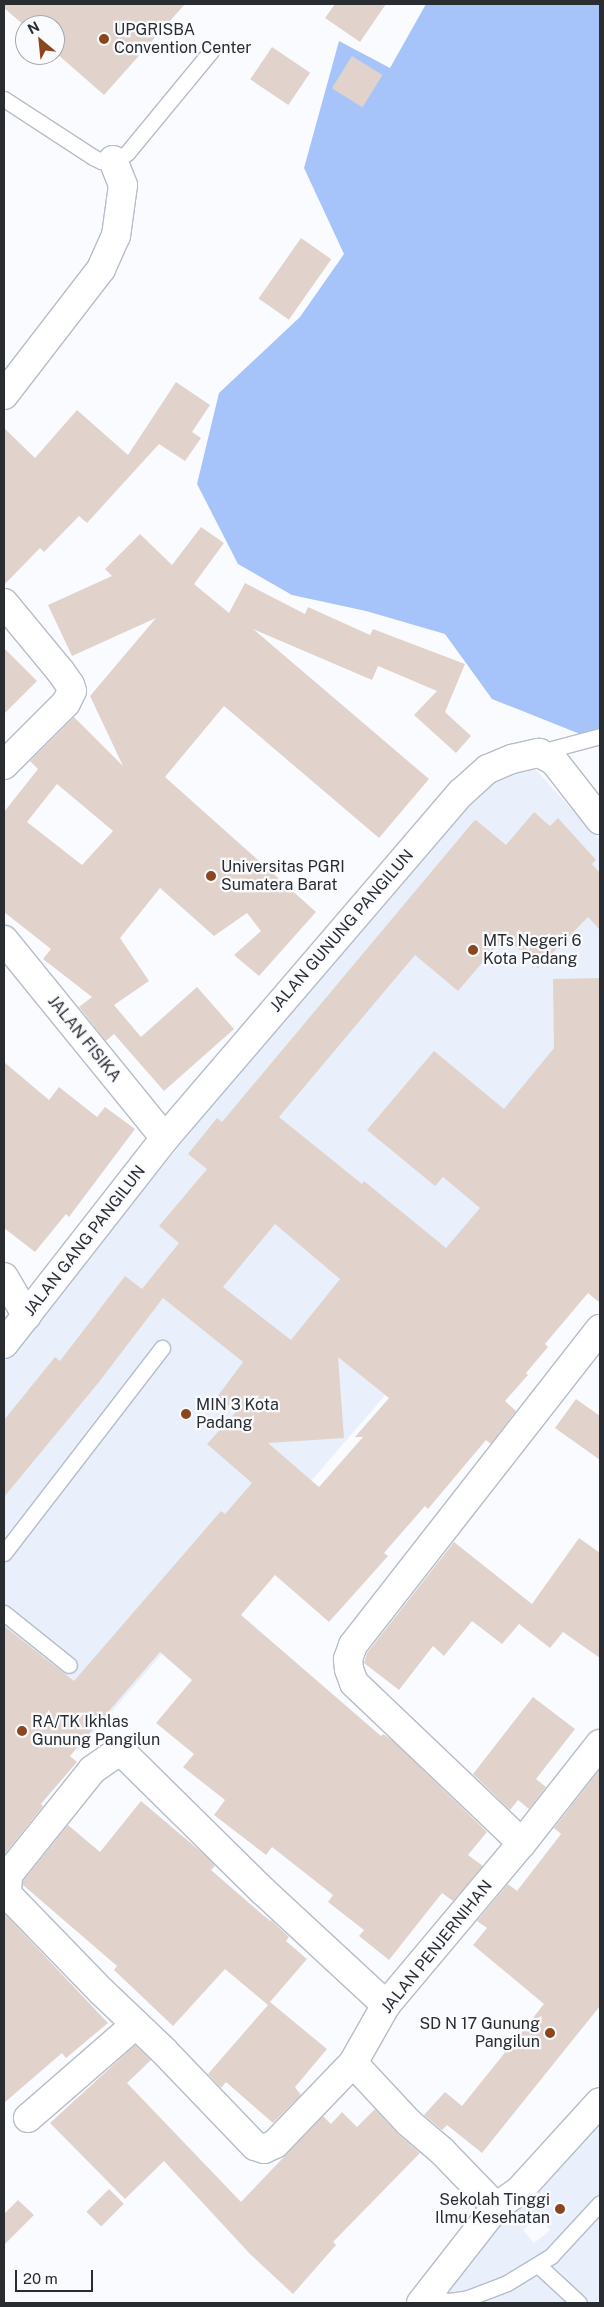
<!DOCTYPE html>
<html>
<head>
<meta charset="utf-8">
<style>
  body { margin:0 }
  #map { position:relative; width:604px; height:2307px; overflow:hidden; background:#fafbfe; font-family:"Public Sans",sans-serif }
  div>[style] { position:absolute }
  .built>* { inset:0; background:#e9f0fb }
  .forest>* { inset:0; background:#a6c4f9 }
  .building>* { inset:0; background:#e1d3cc; transform-origin:0 0 }
  .roads { filter:drop-shadow(1px 0 #b6bdc9) drop-shadow(-1px 0 #b6bdc9) drop-shadow(0 1px #b6bdc9) drop-shadow(0 -1px #b6bdc9) }
  .service>* { height:15px; margin:-7.5px; padding:0 7.5px; transform-origin:7.5px; border-radius:7.5px; background:#fff }
  .minor>* { height:28px; margin:-14px; padding:0 14px; transform-origin:14px; border-radius:14px; background:#fff }
  .tertiary>* { height:28px; margin:-14px; padding:0 14px; transform-origin:14px; border-radius:14px; background:#fff }
  .dots>* { width:14px; height:14px; translate:-50% -50%; box-sizing:border-box; border:2px solid #fafbfe; border-radius:50% }
  span { translate:-50% -50%; white-space:nowrap; text-align:center; line-height:1.15; -webkit-text-stroke:4.5px #fafbfe; paint-order:stroke }
  .poi-label { font-size:16px; color:#292c31 }
  .left { translate:0 -50%; text-align:left }
  .right { translate:-100% -50%; text-align:right }
  .street-label { font-size:16px; color:#292c31 }
  .frame { position:absolute; inset:0; border:5px solid #292c31; pointer-events:none }
  .north { position:absolute; left:15px; top:15px; width:50px; height:50px; box-sizing:border-box; background:#fafbfe; border:1px solid #a6a8ac; border-radius:50%; rotate:332deg; font-size:14px; font-weight:700; line-height:20px; text-align:center; color:#292c31 }
  .north::after { content:''; display:block; margin:auto; width:18px; height:22px; background:#8b461d; clip-path:polygon(50% 0,100% 100%,50% 72%,0 100%) }
  .scale { position:absolute; left:15px; top:2270px; width:78px; height:22px; box-sizing:border-box; border:2px solid #292c31; border-top:0; padding-left:6px; font-size:15px; line-height:18px; white-space:nowrap; color:#292c31; -webkit-text-stroke:4px #fafbfe; paint-order:stroke }
</style>
</head>
<body>
<div id="map">
  <div class="built">
    <div style="clip-path:polygon(514px 766px,535px 769px,600px 840px,600px 1059px,590px 1069px,420px 1355px,78px 1751px,4px 1688px,4px 1362px,210px 1108px,240px 1074px,490px 777px)"></div>
    <div style="clip-path:polygon(evenodd,600px 2119px,600px 2297px,595px 2303px,431px 2303px,503px 2220px,531px 2202px,600px 2119px,538px 2216px,550px 2230px,534px 2243px,523px 2230px,538px 2216px)"></div>
  </div>
  <div class="forest">
    <div style="clip-path:polygon(426px 4px,600px 4px,600px 742px,492px 699px,445px 634px,366px 611px,292px 595px,238px 564px,197px 484px,219px 393px,300px 317px,344px 254px,304px 168px,339px 41px,390px 68px)"></div>
  </div>
  <div class="building">
    <div style="clip-path:polygon(4px 4px,185px 4px,104px 95px,55px 52px,55px 25px,25px 26px,4px 8px)"></div>
    <div style="clip-path:polygon(335px 4px,386px 4px,360px 42px,325px 18px)"></div>
    <div style="left:272px;top:47px;width:46px;height:39px;rotate:34deg"></div>
    <div style="left:352px;top:56px;width:36px;height:38px;rotate:32deg"></div>
    <div style="left:301px;top:238px;width:37px;height:74px;rotate:35deg"></div>
    <div style="clip-path:polygon(176px 382px,210px 405px,192px 432px,201px 438px,185px 461px,159px 444px,87px 523px,79px 516px,44px 552px,40px 548px,4px 585px,4px 428px,35px 458px,77px 410px,128px 455px)"></div>
    <div style="clip-path:polygon(evenodd,201px 527px,224px 543px,194px 584px,229px 613px,245px 583px,305px 614px,308px 607px,370px 635px,373px 629px,465px 664px,445px 712px,471px 736px,456px 753px,414px 715px,437px 691px,378px 666px,372px 680px,253px 629px,429px 779px,379px 838px,224px 706px,165px 777px,316px 912px,259px 976px,234px 955px,261px 931px,247px 913px,214px 936px,160px 888px,120px 938px,149px 981px,114px 1005px,141px 1037px,197px 987px,234px 1029px,164px 1091px,114px 1034px,106px 1041px,79px 1007px,92px 997px,43px 959px,51px 949px,4px 912px,4px 812px,38px 769px,30px 761px,74px 717px,123px 766px,90px 696px,156px 618px,72px 656px,48px 605px,112px 576px,105px 569px,140px 534px,172px 565px,201px 527px,57px 784px,113px 831px,82px 865px,27px 822px,57px 784px)"></div>
    <div style="clip-path:polygon(4px 648px,37px 681px,4px 714px)"></div>
    <div style="clip-path:polygon(evenodd,534px 812px,550px 826px,558px 818px,596px 860px,592px 864px,600px 873px,600px 930px,588px 917px,538px 968px,505px 936px,458px 991px,415px 955px,279px 1117px,362px 1184px,364px 1181px,446px 1248px,480px 1208px,443px 1177px,435px 1186px,367px 1130px,434px 1051px,504px 1109px,554px 1048px,553px 979px,600px 978px,600px 1303px,588px 1293px,545px 1344px,548px 1347px,526px 1373px,528px 1375px,505px 1401px,516px 1411px,491px 1444px,486px 1440px,428px 1509px,425px 1506px,384px 1553px,388px 1556px,329px 1622px,275px 1575px,241px 1615px,381px 1736px,383px 1734px,393px 1741px,487px 1832px,468px 1855px,483px 1866px,453px 1901px,442px 1893px,389px 1960px,359px 1936px,364px 1930px,328px 1902px,333px 1895px,272px 1847px,266px 1855px,214px 1815px,225px 1800px,183px 1767px,194px 1754px,156px 1723px,192px 1680px,160px 1652px,70px 1756px,77px 1762px,41px 1804px,43px 1806px,4px 1855px,4px 1626px,74px 1681px,221px 1511px,225px 1514px,252px 1483px,207px 1444px,236px 1412px,217px 1397px,243px 1362px,163px 1298px,99px 1382px,4px 1497px,4px 1420px,55px 1357px,60px 1361px,125px 1276px,142px 1289px,179px 1243px,159px 1226px,207px 1169px,188px 1154px,217px 1118px,222px 1122px,473px 822px,476px 820px,506px 845px,534px 812px,275px 1224px,340px 1279px,291px 1340px,223px 1287px,275px 1224px,534px 812px,338px 1357px,389px 1398px,355px 1437px,363px 1437px,319px 1487px,268px 1443px,344px 1438px,338px 1357px)"></div>
    <div style="clip-path:polygon(4px 1062px,49px 1100px,59px 1087px,97px 1117px,105px 1107px,135px 1129px,69px 1217px,66px 1214px,35px 1252px,4px 1228px)"></div>
    <div style="clip-path:polygon(576px 1399px,600px 1416px,600px 1460px,555px 1428px)"></div>
    <div style="clip-path:polygon(579px 1538px,600px 1553px,600px 1658px,563px 1632px,550px 1648px,519px 1624px,502px 1644px,472px 1621px,444px 1656px,433px 1646px,399px 1690px,364px 1663px,367px 1653px,454px 1542px,532px 1604px)"></div>
    <div style="clip-path:polygon(533px 1697px,575px 1729px,536px 1779px,546px 1787px,529px 1809px,518px 1800px,510px 1810px,473px 1774px)"></div>
    <div style="clip-path:polygon(600px 1769px,600px 2006px,482px 2153px,447px 2125px,442px 2130px,424px 2115px,445px 2092px,462px 2106px,544px 2004px,473px 1945px,487px 1928px,477px 1921px,508px 1884px,517px 1891px,561px 1834px,554px 1828px)"></div>
    <div style="clip-path:polygon(141px 1801px,206px 1856px,215px 1866px,211px 1870px,270px 1921px,271px 1920px,289px 1937px,286px 1941px,307px 1959px,270px 2002px,327px 2049px,295px 2087px,301px 2095px,273px 2123px,226px 2082px,221px 2088px,208px 2074px,268px 2005px,225px 1969px,173px 2026px,114px 1970px,117px 1966px,23px 1885px,23px 1881px,68px 1825px,100px 1852px)"></div>
    <div style="clip-path:polygon(4px 1913px,108px 2023px,66px 2058px,62px 2053px,4px 2103px)"></div>
    <div style="clip-path:polygon(135px 2045px,151px 2060px,127px 2083px,241px 2202px,323px 2116px,331px 2124px,342px 2112px,357px 2127px,375px 2109px,398px 2134px,420px 2153px,333px 2242px,336px 2245px,293px 2294px,250px 2254px,164px 2161px,125px 2199px,50px 2123px)"></div>
    <div style="left:109px;top:2189px;width:21px;height:32px;rotate:45deg"></div>
    <div style="clip-path:polygon(18px 2200px,34px 2215px,4px 2245px,4px 2214px)"></div>
  </div>
  <div class="roads">
    <div class="service">
      <div style="left:4px;top:99px;width:106px;rotate:33.1deg"></div>
      <div style="left:93px;top:157px;width:9px;rotate:27deg"></div>
      <div style="left:101px;top:161px;width:19px;rotate:-9deg"></div>
      <div style="left:120px;top:158px;width:9px;rotate:-36deg"></div>
      <div style="left:127px;top:153px;width:132px;rotate:-50.5deg"></div>
      <div style="left:540px;top:752px;width:62px;rotate:-14.9deg"></div>
      <div style="left:4px;top:1553px;width:259px;rotate:-52.4deg"></div>
      <div style="left:4px;top:1613px;width:83px;rotate:38.7deg"></div>
      <div style="left:538px;top:2265px;width:56px;rotate:42.8deg"></div>
      <div style="left:425px;top:2298px;width:25px;rotate:7deg"></div>
      <div style="left:450px;top:2301px;width:18px;rotate:-9deg"></div>
      <div style="left:468px;top:2298px;width:42px;rotate:-21deg"></div>
      <div style="left:507px;top:2283px;width:52px;rotate:-31.5deg"></div>
      <div style="left:551px;top:2256px;width:72px;rotate:-47.2deg"></div>
    </div>
    <div class="minor">
      <div style="left:4px;top:395px;width:159px;rotate:-52.4deg"></div>
      <div style="left:101px;top:269px;width:36px;rotate:-66deg"></div>
      <div style="left:116px;top:236px;width:51px;rotate:-82.2deg"></div>
      <div style="left:123px;top:185px;width:27px;rotate:-112deg"></div>
      <div style="left:4px;top:603px;width:89px;rotate:50.4deg"></div>
      <div style="left:61px;top:672px;width:16px;rotate:55deg"></div>
      <div style="left:70px;top:685px;width:6px;rotate:72deg"></div>
      <div style="left:72px;top:691px;width:13px;rotate:117deg"></div>
      <div style="left:66px;top:703px;width:88px;rotate:135deg"></div>
      <div style="left:4px;top:940px;width:255px;rotate:50.9deg"></div>
      <div style="left:4px;top:1277px;width:45px;rotate:59.5deg"></div>
      <div style="left:522px;top:1843px;width:232px;rotate:-136.4deg"></div>
      <div style="left:354px;top:1683px;width:15px;rotate:-110deg"></div>
      <div style="left:349px;top:1669px;width:10px;rotate:-96deg"></div>
      <div style="left:348px;top:1659px;width:15px;rotate:-70deg"></div>
      <div style="left:353px;top:1645px;width:401px;rotate:-52deg"></div>
      <div style="left:353px;top:2063px;width:112px;rotate:133.9deg"></div>
      <div style="left:275px;top:2144px;width:12px;rotate:156deg"></div>
      <div style="left:264px;top:2149px;width:9px;rotate:-162deg"></div>
      <div style="left:255px;top:2146px;width:132px;rotate:-133.8deg"></div>
      <div style="left:164px;top:2051px;width:87px;rotate:-136.4deg"></div>
      <div style="left:101px;top:1991px;width:131px;rotate:-134.1deg"></div>
      <div style="left:10px;top:1897px;width:7px;rotate:-117deg"></div>
      <div style="left:7px;top:1891px;width:16px;rotate:-86deg"></div>
      <div style="left:8px;top:1875px;width:134px;rotate:-51.3deg"></div>
      <div style="left:92px;top:1770px;width:28px;rotate:-35deg"></div>
      <div style="left:115px;top:1754px;width:9px"></div>
      <div style="left:124px;top:1754px;width:195px;rotate:44.6deg"></div>
      <div style="left:263px;top:1891px;width:168px;rotate:42.8deg"></div>
      <div style="left:28px;top:2118px;width:143px;rotate:-41deg"></div>
      <div style="left:496px;top:2207px;width:28px;rotate:-35deg"></div>
      <div style="left:519px;top:2191px;width:120px;rotate:-47.7deg"></div>
    </div>
    <div class="tertiary">
      <div style="left:4px;top:1344px;width:261px;rotate:-52deg"></div>
      <div style="left:165px;top:1138px;width:455px;rotate:-49.4deg"></div>
      <div style="left:461px;top:793px;width:36px;rotate:-42deg"></div>
      <div style="left:488px;top:769px;width:26px;rotate:-23deg"></div>
      <div style="left:512px;top:759px;width:28px;rotate:-13deg"></div>
      <div style="left:539px;top:753px;width:17px;rotate:28deg"></div>
      <div style="left:554px;top:761px;width:75px;rotate:52.1deg"></div>
      <div style="left:421px;top:2303px;width:122px;rotate:-52deg"></div>
      <div style="left:496px;top:2207px;width:78px;rotate:-134deg"></div>
      <div style="left:442px;top:2151px;width:43px;rotate:-139.7deg"></div>
      <div style="left:409px;top:2123px;width:82px;rotate:-133deg"></div>
      <div style="left:353px;top:2063px;width:67px;rotate:-60.4deg"></div>
      <div style="left:386px;top:2005px;width:212px;rotate:-50deg"></div>
      <div style="left:522px;top:1843px;width:126px;rotate:-51.8deg"></div>
    </div>
  </div>
  <div class="dots">
    <div style="left:104px;top:39px;background:#8b461d"></div>
    <div style="left:211px;top:876px;background:#8b461d"></div>
    <div style="left:473px;top:950px;background:#8b461d"></div>
    <div style="left:186px;top:1414px;background:#8b461d"></div>
    <div style="left:22px;top:1731px;background:#8b461d"></div>
    <div style="left:550px;top:2033px;background:#8b461d"></div>
    <div style="left:560px;top:2209px;background:#8b461d"></div>
  </div>
  <div class="poi-label">
    <span class="left" style="left:114px;top:39px">UPGRISBA<br>Convention Center</span>
    <span class="left" style="left:221px;top:876px">Universitas PGRI<br>Sumatera Barat</span>
    <span class="left" style="left:483px;top:950px">MTs Negeri 6<br>Kota Padang</span>
    <span class="left" style="left:196px;top:1414px">MIN 3 Kota<br>Padang</span>
    <span class="left" style="left:32px;top:1731px">RA/TK Ikhlas<br>Gunung Pangilun</span>
    <span class="right" style="left:540px;top:2033px">SD N 17 Gunung<br>Pangilun</span>
    <span class="right" style="left:550px;top:2209px">Sekolah Tinggi<br>Ilmu Kesehatan</span>
  </div>
  <div class="street-label">
    <span style="left:342px;top:931px;rotate:-49deg">JALAN GUNUNG PANGILUN</span>
    <span style="left:84px;top:1039px;rotate:51deg">JALAN FISIKA</span>
    <span style="left:85px;top:1241px;rotate:-52deg">JALAN GANG PANGILUN</span>
    <span style="left:437px;top:1947px;rotate:-51deg">JALAN PENJERNIHAN</span>
  </div>
  <div class="frame"></div>
  <div class="north">N</div>
  <div class="scale">20 m</div>
</div>
</body>
</html>
